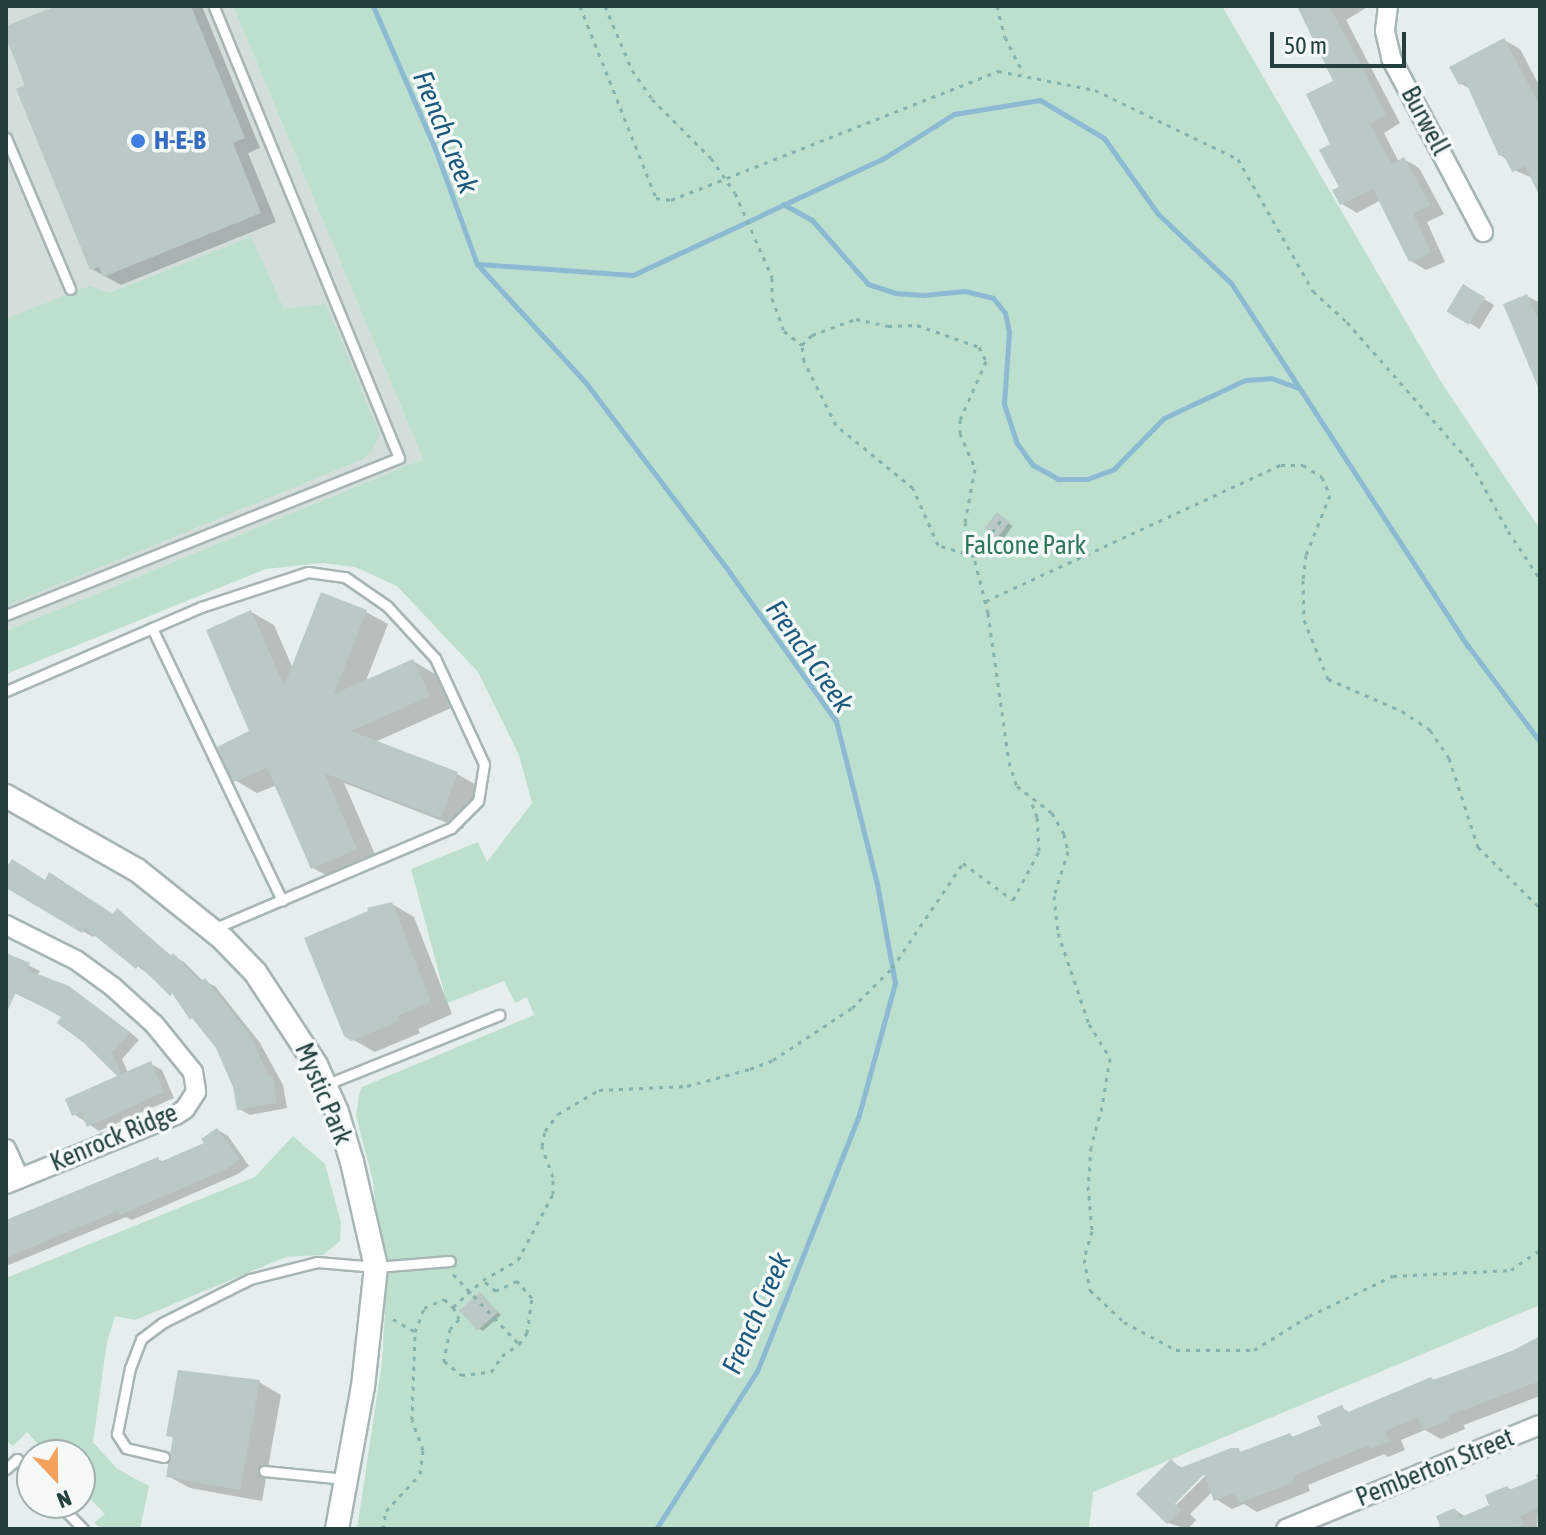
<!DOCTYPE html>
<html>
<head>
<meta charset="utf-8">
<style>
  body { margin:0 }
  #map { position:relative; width:1546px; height:1535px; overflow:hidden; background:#e5eeec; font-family:"Asap Condensed",sans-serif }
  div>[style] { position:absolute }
  .built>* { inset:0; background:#d3dedb }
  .green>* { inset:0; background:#bddfce }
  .shadow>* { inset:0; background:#0003; transform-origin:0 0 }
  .stream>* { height:5px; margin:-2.5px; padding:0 2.5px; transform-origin:2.5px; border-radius:2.5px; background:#8cbad3 }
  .building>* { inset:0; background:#bac9c6; transform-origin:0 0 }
  .path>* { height:3px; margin-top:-1.5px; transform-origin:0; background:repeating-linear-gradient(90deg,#85b2ad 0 4px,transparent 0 10px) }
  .roads { filter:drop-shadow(2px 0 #a7b6b5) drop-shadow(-2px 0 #a7b6b5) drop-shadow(0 2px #a7b6b5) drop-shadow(0 -2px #a7b6b5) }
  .service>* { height:9px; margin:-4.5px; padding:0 4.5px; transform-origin:4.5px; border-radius:4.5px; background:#fff }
  .minor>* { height:18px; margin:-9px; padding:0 9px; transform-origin:9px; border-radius:9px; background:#fff }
  .tertiary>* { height:22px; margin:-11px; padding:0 11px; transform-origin:11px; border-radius:11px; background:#fff }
  .dots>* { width:22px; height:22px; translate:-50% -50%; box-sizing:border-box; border:4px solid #f5faf9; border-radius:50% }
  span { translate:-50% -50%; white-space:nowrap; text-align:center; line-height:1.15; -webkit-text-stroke:7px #f5faf9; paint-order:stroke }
  .street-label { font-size:26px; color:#23403f }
  .shop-label { font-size:26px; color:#366cbe; font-weight:700 }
  .left { translate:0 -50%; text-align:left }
  .park-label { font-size:26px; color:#2d7859 }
  .water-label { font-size:28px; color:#1c597e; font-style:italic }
  .frame { position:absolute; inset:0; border:8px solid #23403f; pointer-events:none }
  .north { position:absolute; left:16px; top:1439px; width:80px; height:80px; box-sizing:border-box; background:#f5faf9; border:2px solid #a1b0af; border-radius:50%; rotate:158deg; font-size:22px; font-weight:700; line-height:32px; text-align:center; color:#23403f }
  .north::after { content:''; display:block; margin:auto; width:28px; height:36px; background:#f3a15d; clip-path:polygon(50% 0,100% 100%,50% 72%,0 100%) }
  .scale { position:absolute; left:1270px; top:32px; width:136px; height:36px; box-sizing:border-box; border:4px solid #23403f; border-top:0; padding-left:10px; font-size:24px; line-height:28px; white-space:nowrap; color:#23403f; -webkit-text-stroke:6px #f5faf9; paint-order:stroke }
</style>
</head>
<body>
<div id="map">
  <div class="built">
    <div style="clip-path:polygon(6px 6px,233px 6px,423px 459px,6px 631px)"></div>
  </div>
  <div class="green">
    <div style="clip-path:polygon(233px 6px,1222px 6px,1441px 382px,1540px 529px,1540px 1305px,1093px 1492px,1089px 1529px,357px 1529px,382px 1363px,385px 1313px,373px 1181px,356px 1116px,359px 1095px,362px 1087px,534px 1015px,527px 997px,515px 1003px,504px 981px,447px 1003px,411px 869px,478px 842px,487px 862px,532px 803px,519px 755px,478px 672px,397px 586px,355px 567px,322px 563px,266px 569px,6px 674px,6px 631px,423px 459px)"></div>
    <div style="clip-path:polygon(251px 237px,284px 309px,326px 304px,380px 435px,372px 451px,363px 459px,6px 606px,6px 319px,89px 286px,110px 293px)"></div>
    <div style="clip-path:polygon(293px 1136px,325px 1164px,341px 1223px,340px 1241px,323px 1255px,286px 1257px,135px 1320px,115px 1316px,107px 1342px,93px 1442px,117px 1469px,149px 1486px,140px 1529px,102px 1529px,94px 1523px,105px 1514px,80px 1488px,80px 1455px,48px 1455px,27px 1432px,13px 1446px,6px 1440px,6px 1278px,255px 1177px)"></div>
  </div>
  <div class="shadow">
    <div style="clip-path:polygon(61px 6px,202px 6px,260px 148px,248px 153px,276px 222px,121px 285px,92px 269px,6px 33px,6px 29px)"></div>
    <div style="clip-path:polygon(1299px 6px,1365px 6px,1366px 8px,1346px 20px,1400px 123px,1384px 133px,1399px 162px,1404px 159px,1419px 168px,1444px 214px,1427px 222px,1445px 262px,1426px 270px,1411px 261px,1381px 200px,1357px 213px,1342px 204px,1333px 145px,1336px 82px)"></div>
    <div style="clip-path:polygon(1504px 40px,1520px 49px,1540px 87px,1540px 192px,1533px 178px,1514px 170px,1508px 160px,1500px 155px,1470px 89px,1460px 83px)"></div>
    <div style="left:1464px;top:287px;width:35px;height:28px;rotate:31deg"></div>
    <div style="clip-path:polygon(1527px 296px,1540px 303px,1540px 376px)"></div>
    <div style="left:997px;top:515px;width:19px;height:17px;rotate:35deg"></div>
    <div style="clip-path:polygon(251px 612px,274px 625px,293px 669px,366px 612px,388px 624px,365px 683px,413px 661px,435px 674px,451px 708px,375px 742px,457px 774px,480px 787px,463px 829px,344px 783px,378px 861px,335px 880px,313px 868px,277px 785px,257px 793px,235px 780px,252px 732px)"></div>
    <div style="clip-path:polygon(6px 872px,45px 882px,114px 916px,117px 911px,173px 957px,184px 962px,203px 981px,215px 986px,260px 1043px,283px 1085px,287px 1108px,250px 1115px,239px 1109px,235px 1086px,217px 1047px,178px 998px,96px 933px,93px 937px,6px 886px)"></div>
    <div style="clip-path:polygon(392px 904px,414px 917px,452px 1014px,418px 1029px,420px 1033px,375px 1052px,352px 1039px)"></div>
    <div style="clip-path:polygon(6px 955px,40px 971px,37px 976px,80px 995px,131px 1033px,139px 1040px,122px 1059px,128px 1073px,151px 1064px,162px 1070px,174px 1098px,99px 1131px,74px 1114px,121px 1076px,64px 1017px,6px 989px)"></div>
    <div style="clip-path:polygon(218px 1130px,228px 1136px,249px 1166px,238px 1174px,132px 1220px,126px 1217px,6px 1266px,6px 1220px,158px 1159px,163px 1162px,207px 1144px)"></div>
    <div style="clip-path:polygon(480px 1294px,501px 1315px,483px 1331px,478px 1328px)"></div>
    <div style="clip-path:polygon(evenodd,1540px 1340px,1540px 1396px,1464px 1425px,1465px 1429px,1441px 1439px,1425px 1430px,1401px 1440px,1405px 1450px,1388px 1457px,1384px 1454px,1308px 1485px,1310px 1491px,1257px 1512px,1244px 1504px,1232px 1509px,1216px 1499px,1213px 1491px,1190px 1514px,1196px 1520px,1188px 1529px,1168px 1523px,1139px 1494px,1172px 1462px,1184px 1469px,1231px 1450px,1243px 1453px,1290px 1435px,1295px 1438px,1324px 1426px,1320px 1417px,1342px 1408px,1351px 1413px,1431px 1379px,1435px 1381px,1540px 1340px,1200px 1475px,1206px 1475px,1169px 1512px,1166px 1509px,1200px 1475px)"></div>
    <div style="clip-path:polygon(259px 1382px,281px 1395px,262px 1501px,190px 1488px,168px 1476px,175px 1439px,168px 1435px)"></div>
    <div style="clip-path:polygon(1540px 1473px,1537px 1529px,1440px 1529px,1455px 1510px,1466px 1517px,1491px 1506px,1488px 1497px,1538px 1480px,1536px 1475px)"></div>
  </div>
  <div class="stream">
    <div style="left:373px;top:6px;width:158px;rotate:66.5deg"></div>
    <div style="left:436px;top:151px;width:120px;rotate:70.1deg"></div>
    <div style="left:477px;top:264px;width:161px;rotate:47.5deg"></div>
    <div style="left:586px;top:383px;width:238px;rotate:52.8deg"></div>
    <div style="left:730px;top:573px;width:182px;rotate:54.4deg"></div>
    <div style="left:836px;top:721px;width:168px;rotate:75.9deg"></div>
    <div style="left:877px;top:884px;width:101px;rotate:79.7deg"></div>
    <div style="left:895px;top:983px;width:137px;rotate:105.3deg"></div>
    <div style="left:859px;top:1115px;width:276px;rotate:111.7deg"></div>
    <div style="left:757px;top:1371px;width:188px;rotate:122.6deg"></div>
    <div style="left:783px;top:204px;width:33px;rotate:29deg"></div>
    <div style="left:812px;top:220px;width:85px;rotate:48.8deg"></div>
    <div style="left:868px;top:284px;width:28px;rotate:18deg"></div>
    <div style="left:895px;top:293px;width:29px;rotate:4deg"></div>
    <div style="left:924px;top:295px;width:41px;rotate:-5.6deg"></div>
    <div style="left:965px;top:291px;width:29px;rotate:14deg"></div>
    <div style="left:993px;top:298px;width:19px;rotate:51deg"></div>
    <div style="left:1005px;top:313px;width:19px;rotate:78deg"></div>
    <div style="left:1009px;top:332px;width:72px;rotate:94deg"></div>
    <div style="left:1004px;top:404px;width:40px;rotate:72deg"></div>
    <div style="left:1016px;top:442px;width:29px;rotate:54deg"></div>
    <div style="left:1033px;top:465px;width:29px;rotate:29deg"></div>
    <div style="left:1058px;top:479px;width:29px"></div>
    <div style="left:1087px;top:479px;width:29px;rotate:-20deg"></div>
    <div style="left:1114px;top:469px;width:71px;rotate:-45.6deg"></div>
    <div style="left:1164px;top:418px;width:89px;rotate:-25.1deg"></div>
    <div style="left:1245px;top:380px;width:26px;rotate:-4deg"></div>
    <div style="left:1271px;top:378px;width:29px;rotate:20deg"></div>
    <div style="left:479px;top:264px;width:154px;rotate:4.1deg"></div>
    <div style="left:633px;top:275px;width:277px;rotate:-25deg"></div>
    <div style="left:884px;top:158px;width:83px;rotate:-32.2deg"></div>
    <div style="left:954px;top:114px;width:87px;rotate:-9.2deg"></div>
    <div style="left:1040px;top:100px;width:74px;rotate:30.7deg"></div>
    <div style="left:1104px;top:138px;width:93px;rotate:54.6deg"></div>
    <div style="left:1158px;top:214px;width:100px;rotate:43.4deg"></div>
    <div style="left:1231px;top:283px;width:434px;rotate:56.9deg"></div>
    <div style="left:1468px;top:646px;width:120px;rotate:53.1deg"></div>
  </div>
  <div class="building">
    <div style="clip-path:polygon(56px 6px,191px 6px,245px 138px,233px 143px,261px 213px,103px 277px,99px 267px,90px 270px,16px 89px,25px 85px,6px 38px,6px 26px)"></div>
    <div style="clip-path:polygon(1297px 6px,1329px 6px,1362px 67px,1386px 115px,1370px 124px,1391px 164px,1404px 157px,1431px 206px,1413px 213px,1431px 253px,1409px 262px,1373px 189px,1340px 205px,1332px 190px,1339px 187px,1319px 150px,1330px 144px,1306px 94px,1333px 81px)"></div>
    <div style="clip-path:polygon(1504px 38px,1540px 106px,1540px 197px,1525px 166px,1512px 172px,1503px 154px,1499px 156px,1465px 81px,1459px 85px,1449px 67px)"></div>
    <div style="left:1463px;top:284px;width:26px;height:32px;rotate:31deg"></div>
    <div style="clip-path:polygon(1527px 294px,1540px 324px,1540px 392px,1503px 304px)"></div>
    <div style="left:997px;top:512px;width:16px;height:21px;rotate:38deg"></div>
    <div style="clip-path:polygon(321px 592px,367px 610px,334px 694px,413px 659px,430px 696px,351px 731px,458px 772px,441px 818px,324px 773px,357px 849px,311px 869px,267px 768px,233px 782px,217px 747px,249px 731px,206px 630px,251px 610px,284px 686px)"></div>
    <div style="clip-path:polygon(12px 859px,45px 880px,49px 872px,113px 914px,117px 908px,171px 956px,173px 953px,200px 981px,205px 978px,250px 1035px,269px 1077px,273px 1076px,277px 1103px,237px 1110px,233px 1087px,216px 1048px,192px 1018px,190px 1020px,172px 993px,170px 996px,139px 965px,136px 969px,85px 928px,82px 933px,6px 888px,6px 868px)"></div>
    <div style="clip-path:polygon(392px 902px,431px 1002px,397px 1016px,399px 1021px,351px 1041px,344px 1036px,304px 938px,368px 911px,367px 908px)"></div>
    <div style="clip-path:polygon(6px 953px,30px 963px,27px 970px,69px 986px,120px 1025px,130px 1033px,112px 1052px,121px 1074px,151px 1061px,164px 1092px,87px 1127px,81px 1112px,72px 1116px,65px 1099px,117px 1076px,84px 1043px,57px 1023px,61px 1017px,16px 992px,6px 1014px)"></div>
    <div style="clip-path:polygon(217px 1128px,240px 1159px,227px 1169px,120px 1215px,118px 1211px,6px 1258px,6px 1220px,158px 1157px,160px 1162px,204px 1143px,201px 1139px)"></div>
    <div style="left:480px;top:1292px;width:27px;height:28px;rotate:48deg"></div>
    <div style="clip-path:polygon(1540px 1336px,1540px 1381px,1448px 1416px,1450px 1420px,1423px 1430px,1418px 1417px,1385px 1431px,1390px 1441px,1370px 1449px,1369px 1445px,1293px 1476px,1295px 1482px,1239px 1503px,1234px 1493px,1214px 1501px,1204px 1474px,1175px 1504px,1181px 1510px,1167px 1524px,1136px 1494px,1171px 1459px,1180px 1468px,1231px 1448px,1239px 1448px,1240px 1452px,1290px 1433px,1292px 1437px,1321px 1425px,1317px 1416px,1342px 1405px,1346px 1413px,1431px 1377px,1433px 1380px,1512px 1351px)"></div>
    <div style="clip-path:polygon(178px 1370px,260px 1380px,240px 1490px,166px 1477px,173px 1437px,166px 1436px)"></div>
    <div style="clip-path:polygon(1540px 1477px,1540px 1507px,1520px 1516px,1524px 1524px,1512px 1529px,1433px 1529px,1440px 1526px,1436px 1516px,1455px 1508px,1459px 1518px,1489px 1505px,1485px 1495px,1507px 1486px,1510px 1490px)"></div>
  </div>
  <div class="path">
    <div style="left:580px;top:6px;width:206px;rotate:68.4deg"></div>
    <div style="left:656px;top:198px;width:15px;rotate:8deg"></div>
    <div style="left:671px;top:200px;width:352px;rotate:-21.5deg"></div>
    <div style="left:998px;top:71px;width:99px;rotate:11.1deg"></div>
    <div style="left:1095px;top:90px;width:159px;rotate:25.8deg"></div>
    <div style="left:1238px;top:159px;width:152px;rotate:60.4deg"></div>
    <div style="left:1313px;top:291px;width:46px;rotate:42.4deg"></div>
    <div style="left:1347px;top:322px;width:188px;rotate:48.7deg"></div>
    <div style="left:1471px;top:463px;width:77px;rotate:61.4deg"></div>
    <div style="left:1508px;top:531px;width:58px;rotate:56.3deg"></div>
    <div style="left:605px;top:6px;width:69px;rotate:67.1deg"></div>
    <div style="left:632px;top:70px;width:35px;rotate:55deg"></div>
    <div style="left:652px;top:99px;width:83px;rotate:45deg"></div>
    <div style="left:711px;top:158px;width:42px;rotate:55.6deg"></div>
    <div style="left:735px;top:193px;width:92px;rotate:66.2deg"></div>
    <div style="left:772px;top:277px;width:21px;rotate:90deg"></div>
    <div style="left:772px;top:298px;width:35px;rotate:70deg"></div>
    <div style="left:784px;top:331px;width:23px;rotate:38deg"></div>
    <div style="left:997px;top:6px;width:32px;rotate:76deg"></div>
    <div style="left:1005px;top:37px;width:40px;rotate:63.4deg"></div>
    <div style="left:974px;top:556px;width:38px;rotate:-163deg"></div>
    <div style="left:938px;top:545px;width:62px;rotate:-113.7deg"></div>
    <div style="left:913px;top:488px;width:99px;rotate:-140.7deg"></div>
    <div style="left:836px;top:425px;width:72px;rotate:-116.6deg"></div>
    <div style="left:804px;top:361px;width:16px;rotate:-97deg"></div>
    <div style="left:802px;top:345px;width:14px;rotate:-45deg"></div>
    <div style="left:812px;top:335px;width:47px;rotate:-20deg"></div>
    <div style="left:856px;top:319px;width:33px;rotate:12deg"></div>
    <div style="left:888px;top:326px;width:29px;rotate:-2deg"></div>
    <div style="left:917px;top:325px;width:66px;rotate:19.5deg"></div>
    <div style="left:979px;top:347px;width:16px;rotate:63deg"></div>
    <div style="left:986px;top:361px;width:64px;rotate:113.8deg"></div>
    <div style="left:960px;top:420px;width:13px;rotate:90deg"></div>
    <div style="left:960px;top:433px;width:39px;rotate:67deg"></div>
    <div style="left:975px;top:469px;width:54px;rotate:100.7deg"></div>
    <div style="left:965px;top:522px;width:94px;rotate:75.8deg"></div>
    <div style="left:988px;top:613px;width:150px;rotate:82deg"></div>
    <div style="left:1009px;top:762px;width:25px;rotate:72deg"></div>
    <div style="left:1017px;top:786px;width:44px;rotate:37.6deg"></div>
    <div style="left:1052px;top:813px;width:24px;rotate:60deg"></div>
    <div style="left:1064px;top:834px;width:17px;rotate:77deg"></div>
    <div style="left:1068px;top:851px;width:47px;rotate:107.3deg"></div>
    <div style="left:1054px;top:896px;width:37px;rotate:84deg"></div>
    <div style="left:1058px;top:933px;width:96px;rotate:71.2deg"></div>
    <div style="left:1089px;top:1024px;width:40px;rotate:58deg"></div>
    <div style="left:1110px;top:1058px;width:50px;rotate:99.3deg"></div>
    <div style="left:1102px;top:1107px;width:41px;rotate:105.4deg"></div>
    <div style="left:1091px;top:1147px;width:39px;rotate:94deg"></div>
    <div style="left:1088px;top:1186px;width:45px;rotate:84.9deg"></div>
    <div style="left:1092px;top:1231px;width:29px;rotate:106deg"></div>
    <div style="left:1084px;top:1259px;width:32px;rotate:79deg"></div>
    <div style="left:1090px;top:1290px;width:47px;rotate:43.3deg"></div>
    <div style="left:1124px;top:1322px;width:59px;rotate:28.3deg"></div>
    <div style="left:1176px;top:1350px;width:78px"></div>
    <div style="left:1254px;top:1350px;width:65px;rotate:-31.7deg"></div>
    <div style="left:1309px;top:1316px;width:93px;rotate:-25.5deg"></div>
    <div style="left:1393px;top:1276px;width:118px;rotate:-2.9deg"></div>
    <div style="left:1511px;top:1270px;width:35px;rotate:-35deg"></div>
    <div style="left:974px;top:556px;width:46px;rotate:-52.9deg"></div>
    <div style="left:986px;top:601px;width:325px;rotate:-24.8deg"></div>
    <div style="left:1281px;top:465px;width:22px"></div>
    <div style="left:1303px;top:465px;width:22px;rotate:32deg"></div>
    <div style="left:1322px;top:477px;width:20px;rotate:66deg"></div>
    <div style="left:1330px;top:495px;width:65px;rotate:111.8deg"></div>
    <div style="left:1306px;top:555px;width:25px;rotate:97deg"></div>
    <div style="left:1303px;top:580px;width:40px;rotate:88.6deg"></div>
    <div style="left:1304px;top:620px;width:64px;rotate:67.9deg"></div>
    <div style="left:1328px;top:679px;width:81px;rotate:23.4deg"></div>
    <div style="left:1402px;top:711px;width:34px;rotate:34deg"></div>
    <div style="left:1430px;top:730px;width:34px;rotate:56deg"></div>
    <div style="left:1449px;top:758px;width:94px;rotate:72deg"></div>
    <div style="left:1478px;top:847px;width:87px;rotate:44.5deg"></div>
    <div style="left:453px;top:1274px;width:96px;rotate:46.7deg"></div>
    <div style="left:453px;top:1307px;width:13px;rotate:63deg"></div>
    <div style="left:459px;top:1319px;width:13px;rotate:132deg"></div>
    <div style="left:450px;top:1329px;width:33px;rotate:101deg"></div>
    <div style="left:444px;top:1361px;width:22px;rotate:39deg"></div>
    <div style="left:461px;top:1375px;width:30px;rotate:-6deg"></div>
    <div style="left:491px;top:1372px;width:19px;rotate:-55deg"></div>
    <div style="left:502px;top:1356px;width:21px;rotate:-35deg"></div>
    <div style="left:519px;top:1344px;width:14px;rotate:-54deg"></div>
    <div style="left:527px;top:1333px;width:35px;rotate:-82deg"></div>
    <div style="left:532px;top:1298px;width:23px;rotate:-131deg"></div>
    <div style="left:517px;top:1281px;width:23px;rotate:155deg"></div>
    <div style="left:496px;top:1291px;width:17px;rotate:-140deg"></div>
    <div style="left:393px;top:1319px;width:24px;rotate:30deg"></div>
    <div style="left:383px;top:1529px;width:18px;rotate:-81deg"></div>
    <div style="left:386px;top:1511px;width:50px;rotate:-47.4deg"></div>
    <div style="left:420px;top:1474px;width:24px;rotate:-83deg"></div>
    <div style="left:423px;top:1450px;width:32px;rotate:-110deg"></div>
    <div style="left:412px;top:1420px;width:88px;rotate:-88deg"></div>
    <div style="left:415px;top:1332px;width:26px;rotate:-69deg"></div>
    <div style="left:424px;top:1308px;width:22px;rotate:-24deg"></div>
    <div style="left:444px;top:1299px;width:12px;rotate:42deg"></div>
    <div style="left:453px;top:1307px;width:40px;rotate:-42deg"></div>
    <div style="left:483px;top:1280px;width:40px;rotate:-29.7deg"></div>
    <div style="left:518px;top:1260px;width:75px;rotate:-62.1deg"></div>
    <div style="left:553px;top:1194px;width:17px;rotate:-90deg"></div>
    <div style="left:553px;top:1177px;width:33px;rotate:-110deg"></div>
    <div style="left:542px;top:1146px;width:15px;rotate:-79deg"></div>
    <div style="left:545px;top:1131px;width:21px;rotate:-53deg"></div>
    <div style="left:558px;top:1114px;width:48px;rotate:-30.3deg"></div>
    <div style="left:599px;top:1090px;width:88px;rotate:-2.6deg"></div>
    <div style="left:687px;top:1086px;width:65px;rotate:-15.1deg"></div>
    <div style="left:750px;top:1069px;width:25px;rotate:-21deg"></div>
    <div style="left:773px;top:1060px;width:95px;rotate:-33.4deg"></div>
    <div style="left:852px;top:1008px;width:57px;rotate:-45deg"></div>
    <div style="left:892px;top:968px;width:127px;rotate:-55.9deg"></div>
    <div style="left:963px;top:863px;width:62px;rotate:36.5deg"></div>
    <div style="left:1013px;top:900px;width:55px;rotate:-62deg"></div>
    <div style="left:1039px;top:851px;width:34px;rotate:-93deg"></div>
    <div style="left:1037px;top:817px;width:19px;rotate:-111deg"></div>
  </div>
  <div class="roads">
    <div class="service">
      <div style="left:6px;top:138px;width:164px;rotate:67deg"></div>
      <div style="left:6px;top:615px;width:423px;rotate:-21.8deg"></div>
      <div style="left:399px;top:458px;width:488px;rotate:-112.3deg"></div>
      <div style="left:152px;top:628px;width:302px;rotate:64.5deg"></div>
      <div style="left:6px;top:691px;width:212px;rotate:-23.3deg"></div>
      <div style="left:201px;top:607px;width:113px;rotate:-18.1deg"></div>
      <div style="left:308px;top:572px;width:37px;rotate:8deg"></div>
      <div style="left:345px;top:577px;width:51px;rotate:34.6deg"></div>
      <div style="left:387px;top:606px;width:71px;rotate:47.3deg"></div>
      <div style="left:435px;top:658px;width:117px;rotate:65.2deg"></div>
      <div style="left:484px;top:764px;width:37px;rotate:99deg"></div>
      <div style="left:478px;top:801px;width:38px;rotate:135deg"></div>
      <div style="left:451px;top:828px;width:259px;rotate:157deg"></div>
      <div style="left:325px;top:1085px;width:188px;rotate:-21.9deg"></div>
      <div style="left:164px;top:1457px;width:39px;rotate:-167deg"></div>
      <div style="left:126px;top:1448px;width:17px;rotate:-123deg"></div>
      <div style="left:117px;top:1434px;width:67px;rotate:-78.9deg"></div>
      <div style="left:130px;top:1368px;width:31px;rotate:-69deg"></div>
      <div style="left:141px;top:1339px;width:26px;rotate:-37deg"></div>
      <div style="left:162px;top:1323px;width:98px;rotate:-26.6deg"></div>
      <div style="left:250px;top:1279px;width:69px;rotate:-14.2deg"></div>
      <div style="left:317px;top:1262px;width:59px;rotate:4.8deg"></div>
      <div style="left:376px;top:1267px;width:74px;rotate:-4.6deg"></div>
      <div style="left:6px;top:1469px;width:15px;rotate:-42deg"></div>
      <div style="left:17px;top:1459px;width:22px;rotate:47deg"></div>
      <div style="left:264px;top:1471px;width:82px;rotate:5.6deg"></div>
      <div style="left:58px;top:1503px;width:36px;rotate:46deg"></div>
    </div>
    <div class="minor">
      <div style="left:1388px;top:6px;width:25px;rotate:97deg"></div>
      <div style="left:1385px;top:31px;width:28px;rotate:77deg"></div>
      <div style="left:1391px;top:58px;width:197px;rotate:62.1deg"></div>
      <div style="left:6px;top:925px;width:78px;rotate:26.6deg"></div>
      <div style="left:76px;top:960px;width:46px;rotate:36.1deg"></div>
      <div style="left:113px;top:987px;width:55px;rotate:42.1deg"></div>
      <div style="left:154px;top:1024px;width:62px;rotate:50.9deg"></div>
      <div style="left:193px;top:1072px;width:20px;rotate:81deg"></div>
      <div style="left:196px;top:1092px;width:20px;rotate:123deg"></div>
      <div style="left:185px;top:1109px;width:11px;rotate:146deg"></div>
      <div style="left:176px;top:1115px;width:183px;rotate:157.9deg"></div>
      <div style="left:6px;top:1149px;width:32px;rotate:66deg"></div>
      <div style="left:1286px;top:1529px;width:274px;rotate:-22.3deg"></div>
    </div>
    <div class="tertiary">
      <div style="left:6px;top:796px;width:150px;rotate:29.5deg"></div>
      <div style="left:137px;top:870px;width:110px;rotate:38.7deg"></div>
      <div style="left:223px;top:939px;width:46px;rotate:45.9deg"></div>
      <div style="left:255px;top:972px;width:111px;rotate:56.7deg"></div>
      <div style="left:316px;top:1065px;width:51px;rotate:65.9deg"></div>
      <div style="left:337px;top:1112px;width:52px;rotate:73.3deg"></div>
      <div style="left:352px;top:1162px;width:108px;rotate:77.1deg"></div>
      <div style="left:376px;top:1267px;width:120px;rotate:96.2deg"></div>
      <div style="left:363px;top:1386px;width:145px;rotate:100.3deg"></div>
    </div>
  </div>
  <div class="dots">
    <div style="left:138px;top:141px;background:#3f7fe0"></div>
  </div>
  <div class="street-label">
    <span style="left:1425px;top:121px;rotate:62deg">Burwell</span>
    <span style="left:323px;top:1094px;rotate:67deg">Mystic Park</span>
    <span style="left:114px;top:1138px;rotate:-23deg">Kenrock Ridge</span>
    <span style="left:1435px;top:1468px;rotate:-22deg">Pemberton Street</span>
  </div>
  <div class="shop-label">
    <span class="left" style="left:154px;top:141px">H-E-B</span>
  </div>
  <div class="park-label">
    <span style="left:1025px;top:546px">Falcone Park</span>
  </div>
  <div class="water-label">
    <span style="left:446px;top:132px;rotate:68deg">French Creek</span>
    <span style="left:810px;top:656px;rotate:55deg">French Creek</span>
    <span style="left:756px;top:1313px;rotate:-66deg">French Creek</span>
  </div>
  <div class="frame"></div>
  <div class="north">N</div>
  <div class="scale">50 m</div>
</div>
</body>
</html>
